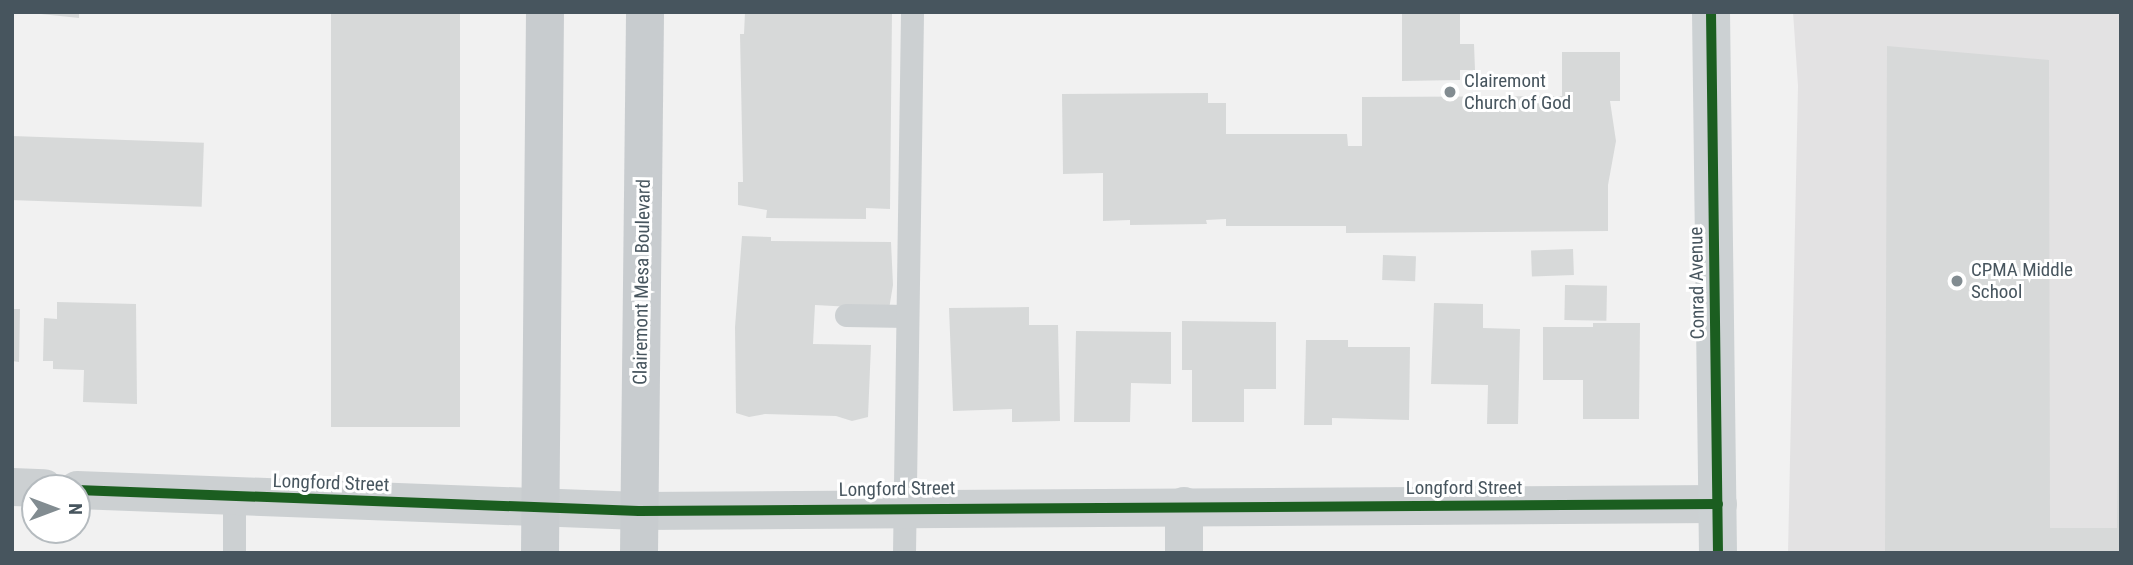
<!DOCTYPE html>
<html>
<head>
<meta charset="utf-8">
<style>
  body { margin:0 }
  #map { position:relative; width:2133px; height:565px; overflow:hidden; background:#f1f1f1; font-family:"Roboto Condensed",sans-serif }
  div>[style] { position:absolute }
  .education>* { inset:0; background:#e3e2e3 }
  .building>* { inset:0; background:#d7d9d9; transform-origin:0 0 }
  .lane>* { height:23px; margin:-11.5px; padding:0 11.5px; transform-origin:11.5px; border-radius:11.5px; background:#ccd0d2 }
  .street>* { height:38px; margin:-19px; padding:0 19px; transform-origin:19px; border-radius:19px; background:#ccd0d2 }
  .secondary>* { height:38px; margin:-19px; padding:0 19px; transform-origin:19px; border-radius:19px; background:#ccd1d3 }
  .primary>* { height:38px; margin:-19px; padding:0 19px; transform-origin:19px; border-radius:19px; background:#c8cccf }
  .cycleway>* { height:10px; margin:-5px; padding:0 5px; transform-origin:5px; border-radius:5px; background:#1b5e20 }
  .dots>* { width:19px; height:19px; translate:-50% -50%; box-sizing:border-box; border:4px solid #fff; border-radius:50% }
  span { translate:-50% -50%; white-space:nowrap; text-align:center; line-height:1.15; -webkit-text-stroke:6px #fff; paint-order:stroke }
  .poi-label { font-size:19px; color:#47555e }
  .left { translate:0 -50%; text-align:left }
  .street-label { font-size:19px; color:#47555e }
  .frame { position:absolute; inset:0; border:14px solid #47555e; pointer-events:none }
  .north { position:absolute; left:21px; top:474px; width:70px; height:70px; box-sizing:border-box; background:#fff; border:2px solid #b5bbbf; border-radius:50%; rotate:90deg; font-size:19px; font-weight:700; line-height:28px; text-align:center; color:#47555e }
  .north::after { content:''; display:block; margin:auto; width:24px; height:32px; background:#828c91; clip-path:polygon(50% 0,100% 100%,50% 72%,0 100%) }
</style>
</head>
<body>
<div id="map">
  <div class="education">
    <div style="clip-path:polygon(1793px 12px,2121px 12px,2121px 553px,1788px 553px,1798px 86px)"></div>
  </div>
  <div class="building">
    <div style="clip-path:polygon(22px 12px,79px 12px,79px 18px)"></div>
    <div style="left:331px;top:12px;width:129px;height:415px"></div>
    <div style="clip-path:polygon(745px 12px,892px 12px,890px 209px,866px 208px,866px 219px,766px 218px,767px 210px,738px 205px,738px 182px,743px 182px,740px 34px,744px 34px)"></div>
    <div style="clip-path:polygon(1402px 12px,1460px 12px,1460px 44px,1474px 44px,1475px 70px,1460px 70px,1460px 80px,1402px 81px)"></div>
    <div style="clip-path:polygon(1887px 46px,2049px 60px,2050px 528px,2117px 528px,2121px 250px,2121px 553px,1885px 553px)"></div>
    <div style="clip-path:polygon(1562px 52px,1620px 52px,1620px 101px,1610px 101px,1616px 141px,1608px 185px,1608px 231px,1346px 233px,1346px 226px,1226px 226px,1226px 219px,1206px 220px,1207px 224px,1130px 225px,1130px 220px,1103px 221px,1103px 173px,1063px 174px,1062px 94px,1208px 93px,1208px 103px,1226px 103px,1226px 134px,1347px 134px,1348px 146px,1362px 146px,1362px 97px,1562px 96px)"></div>
    <div style="left:12px;top:136px;width:192px;height:64px;rotate:2deg"></div>
    <div style="clip-path:polygon(742px 236px,771px 237px,771px 241px,891px 242px,893px 285px,889px 309px,815px 305px,813px 344px,871px 345px,868px 417px,852px 421px,836px 416px,765px 414px,749px 417px,736px 413px,735px 327px)"></div>
    <div style="left:1573px;top:249px;width:26px;height:42px;rotate:88deg"></div>
    <div style="left:1383px;top:255px;width:33px;height:25px;rotate:2deg"></div>
    <div style="left:1565px;top:285px;width:42px;height:35px;rotate:1deg"></div>
    <div style="clip-path:polygon(57px 302px,136px 304px,137px 404px,83px 402px,84px 370px,53px 369px,53px 361px,43px 361px,44px 318px,57px 319px)"></div>
    <div style="clip-path:polygon(1434px 303px,1483px 304px,1483px 328px,1520px 329px,1518px 424px,1487px 424px,1488px 385px,1431px 384px)"></div>
    <div style="clip-path:polygon(1029px 307px,1029px 325px,1058px 325px,1060px 421px,1012px 422px,1012px 409px,953px 411px,949px 308px)"></div>
    <div style="clip-path:polygon(12px 309px,20px 309px,19px 362px,12px 361px)"></div>
    <div style="clip-path:polygon(1182px 321px,1276px 322px,1276px 389px,1244px 389px,1244px 422px,1192px 422px,1192px 370px,1182px 370px)"></div>
    <div style="clip-path:polygon(1593px 323px,1640px 323px,1639px 419px,1583px 419px,1583px 380px,1543px 380px,1543px 327px,1593px 327px)"></div>
    <div style="clip-path:polygon(1076px 331px,1171px 332px,1171px 384px,1131px 383px,1130px 422px,1074px 422px)"></div>
    <div style="clip-path:polygon(1306px 340px,1348px 340px,1348px 347px,1410px 347px,1409px 420px,1332px 418px,1332px 425px,1304px 425px)"></div>
  </div>
  <div class="lane">
    <div style="left:846px;top:315px;width:61px;rotate:0.9deg"></div>
    <div style="left:234px;top:553px;width:56px;rotate:-90deg"></div>
    <div style="left:904px;top:553px;width:541px;rotate:-89.15deg"></div>
  </div>
  <div class="street">
    <div style="left:12px;top:487px;width:32px;rotate:2deg"></div>
    <div style="left:77px;top:490px;width:562px;rotate:2.14deg"></div>
    <div style="left:639px;top:511px;width:1079px;rotate:-0.37deg"></div>
    <div style="left:1184px;top:553px;width:47px;rotate:-90deg"></div>
  </div>
  <div class="secondary">
    <div style="left:1711px;top:12px;width:541px;rotate:89.26deg"></div>
  </div>
  <div class="primary">
    <div style="left:540px;top:553px;width:541px;rotate:-89.47deg"></div>
    <div style="left:639px;top:553px;width:541px;rotate:-89.36deg"></div>
  </div>
  <div class="cycleway">
    <div style="left:1711px;top:12px;width:541px;rotate:89.26deg"></div>
    <div style="left:77px;top:490px;width:562px;rotate:2.14deg"></div>
    <div style="left:639px;top:511px;width:1079px;rotate:-0.37deg"></div>
  </div>
  <div class="dots">
    <div style="left:1450px;top:92px;background:#828c91"></div>
    <div style="left:1957px;top:281px;background:#828c91"></div>
  </div>
  <div class="poi-label">
    <span class="left" style="left:1464px;top:92px">Clairemont<br>Church of God</span>
    <span class="left" style="left:1971px;top:281px">CPMA Middle<br>School</span>
  </div>
  <div class="street-label">
    <span style="left:642px;top:282px;rotate:-89deg">Clairemont Mesa Boulevard</span>
    <span style="left:1697px;top:283px;rotate:-91deg">Conrad Avenue</span>
    <span style="left:331px;top:483px;rotate:2deg">Longford Street</span>
    <span style="left:1464px;top:488px">Longford Street</span>
    <span style="left:897px;top:489px;rotate:-1deg">Longford Street</span>
  </div>
  <div class="frame"></div>
  <div class="north">N</div>
</div>
</body>
</html>
